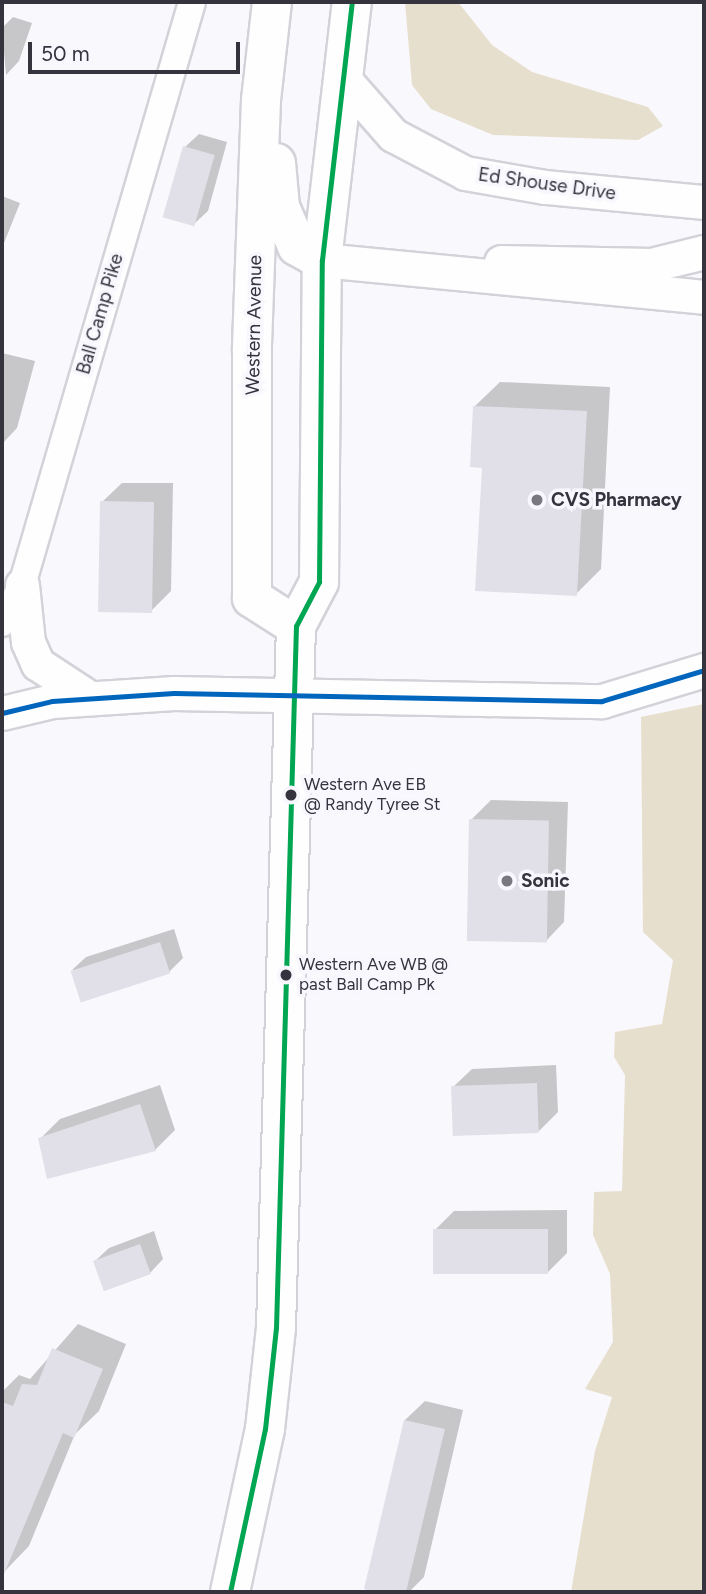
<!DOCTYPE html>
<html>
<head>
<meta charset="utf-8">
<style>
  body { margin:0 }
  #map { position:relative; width:706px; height:1594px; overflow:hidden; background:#f9f8fc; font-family:Figtree,sans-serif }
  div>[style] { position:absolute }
  .green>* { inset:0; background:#e7dfcd }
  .shadow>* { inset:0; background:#0003 }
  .building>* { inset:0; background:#e1e0e9; transform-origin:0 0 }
  .roads { filter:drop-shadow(2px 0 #d3d2d9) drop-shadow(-2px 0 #d3d2d9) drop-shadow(0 2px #d3d2d9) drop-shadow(0 -2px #d3d2d9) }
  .minor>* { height:26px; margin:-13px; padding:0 13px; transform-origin:13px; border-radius:13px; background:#fefeff }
  .tertiary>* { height:33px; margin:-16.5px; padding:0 16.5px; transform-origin:16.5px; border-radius:16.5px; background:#fefeff }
  .primary>* { height:38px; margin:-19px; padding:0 19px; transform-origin:19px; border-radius:19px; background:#fefeff }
  .bus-1>* { height:5px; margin:-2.5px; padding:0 2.5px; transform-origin:2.5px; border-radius:2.5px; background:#00a651 }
  .bus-2>* { height:5px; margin:-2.5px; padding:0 2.5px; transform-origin:2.5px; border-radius:2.5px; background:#0065bd }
  .dots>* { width:19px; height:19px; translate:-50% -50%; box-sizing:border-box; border:4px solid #f8f7fd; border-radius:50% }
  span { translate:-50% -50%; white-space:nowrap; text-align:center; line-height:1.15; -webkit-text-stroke:7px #f8f7fd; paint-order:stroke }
  .bus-label { font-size:17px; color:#34333e }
  .left { translate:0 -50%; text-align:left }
  .street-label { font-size:19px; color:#34333e }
  .poi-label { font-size:19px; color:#34333e; font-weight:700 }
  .frame { position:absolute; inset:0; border:4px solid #34333e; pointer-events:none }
  .scale { position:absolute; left:28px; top:42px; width:212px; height:32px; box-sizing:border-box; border:4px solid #34333e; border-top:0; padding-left:9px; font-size:21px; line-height:24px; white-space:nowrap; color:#34333e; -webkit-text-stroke:5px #f8f7fd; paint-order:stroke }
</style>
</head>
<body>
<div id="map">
  <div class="green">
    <div style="clip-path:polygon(405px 2px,458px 2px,492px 45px,532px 72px,648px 107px,663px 126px,638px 140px,493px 135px,431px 109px,412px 85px)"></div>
    <div style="clip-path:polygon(704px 704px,703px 1592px,571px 1592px,595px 1451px,612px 1397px,585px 1389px,613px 1342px,610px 1274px,593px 1235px,594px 1192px,622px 1191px,625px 1075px,614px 1057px,615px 1032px,662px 1024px,673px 960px,643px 932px,641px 717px)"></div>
  </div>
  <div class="shadow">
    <div style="clip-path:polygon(13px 17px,32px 23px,19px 61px,6px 75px,2px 28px)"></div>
    <div style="clip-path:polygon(199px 134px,227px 142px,208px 211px,194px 224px,185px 147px)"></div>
    <div style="clip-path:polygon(2px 196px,20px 203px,2px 248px)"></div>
    <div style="clip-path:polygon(2px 353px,35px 361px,17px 428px,2px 444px)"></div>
    <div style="clip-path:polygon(500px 382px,610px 387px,601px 569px,576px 594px,483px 466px,475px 406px)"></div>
    <div style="clip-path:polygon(122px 483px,173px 483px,171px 591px,151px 611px,102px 502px)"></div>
    <div style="clip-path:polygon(491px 800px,568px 802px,564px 922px,545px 942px,471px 820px)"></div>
    <div style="clip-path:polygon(174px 929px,183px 958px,169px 972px,72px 970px,86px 957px)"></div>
    <div style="clip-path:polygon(556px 1065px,558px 1112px,539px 1131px,452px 1088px,472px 1069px)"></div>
    <div style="clip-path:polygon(160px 1085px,175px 1130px,155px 1150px,40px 1139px,60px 1119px)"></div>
    <div style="clip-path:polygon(567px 1210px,567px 1253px,547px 1273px,434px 1231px,454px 1211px)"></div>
    <div style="clip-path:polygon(154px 1231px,163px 1259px,150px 1273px,95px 1261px,109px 1248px)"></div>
    <div style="clip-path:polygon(78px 1324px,126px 1344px,99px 1411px,75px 1434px,29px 1546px,5px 1571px,2px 1392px,19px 1375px,30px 1379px)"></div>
    <div style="clip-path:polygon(425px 1401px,463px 1410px,424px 1577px,409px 1592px,366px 1588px,405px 1420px)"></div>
  </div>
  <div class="building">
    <div style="left:183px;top:146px;width:33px;height:74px;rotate:16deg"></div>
    <div style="clip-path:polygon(473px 406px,587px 411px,577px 596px,475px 591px,482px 468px,470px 467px)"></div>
    <div style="left:100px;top:501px;width:54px;height:111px;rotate:1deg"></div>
    <div style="left:469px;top:819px;width:80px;height:122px;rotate:1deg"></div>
    <div style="left:160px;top:942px;width:33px;height:94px;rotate:72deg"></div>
    <div style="left:537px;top:1083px;width:50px;height:86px;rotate:88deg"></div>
    <div style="clip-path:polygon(140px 1104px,156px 1151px,47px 1179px,38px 1138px)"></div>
    <div style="left:548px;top:1229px;width:45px;height:115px;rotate:90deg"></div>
    <div style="left:140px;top:1244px;width:32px;height:50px;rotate:70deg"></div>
    <div style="clip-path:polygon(52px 1348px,103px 1369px,74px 1438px,63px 1433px,2px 1579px,2px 1402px,13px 1406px,22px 1384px,37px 1385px)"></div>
    <div style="clip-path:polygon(404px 1420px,445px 1429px,406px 1592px,377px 1592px,364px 1589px)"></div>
  </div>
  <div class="roads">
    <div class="minor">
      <div style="left:2px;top:623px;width:43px;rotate:-62.2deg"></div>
      <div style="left:22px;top:585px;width:607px;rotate:-73.74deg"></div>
    </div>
    <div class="tertiary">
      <div style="left:342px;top:77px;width:77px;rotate:48.7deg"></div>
      <div style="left:393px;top:135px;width:81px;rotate:27.8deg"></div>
      <div style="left:465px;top:173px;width:81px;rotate:9.9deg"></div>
      <div style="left:545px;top:187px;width:160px;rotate:5.4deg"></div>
      <div style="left:322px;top:260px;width:384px;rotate:5.5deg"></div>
      <div style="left:501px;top:262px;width:150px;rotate:1.1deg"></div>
      <div style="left:651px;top:265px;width:55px;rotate:-13.8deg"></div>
      <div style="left:22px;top:585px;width:57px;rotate:84deg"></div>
      <div style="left:28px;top:642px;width:24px;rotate:66deg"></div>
      <div style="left:38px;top:664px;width:62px;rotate:33.2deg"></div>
      <div style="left:2px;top:713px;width:51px;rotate:-13.5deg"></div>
      <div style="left:52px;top:701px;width:122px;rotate:-3.8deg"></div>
      <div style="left:174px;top:693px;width:428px;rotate:1.1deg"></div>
      <div style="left:602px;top:701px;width:107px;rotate:-16.9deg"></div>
    </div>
    <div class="primary">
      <div style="left:272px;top:2px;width:99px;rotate:96.4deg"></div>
      <div style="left:261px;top:100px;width:251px;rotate:92.1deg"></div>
      <div style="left:252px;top:351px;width:247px;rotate:90deg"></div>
      <div style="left:252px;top:598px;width:52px;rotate:32.5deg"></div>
      <div style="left:276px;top:163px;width:44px;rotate:84.8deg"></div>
      <div style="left:280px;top:207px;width:43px;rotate:66.4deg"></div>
      <div style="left:297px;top:246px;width:29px;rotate:29deg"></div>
      <div style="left:230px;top:1592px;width:167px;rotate:-77.9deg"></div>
      <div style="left:265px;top:1429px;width:102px;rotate:-83.8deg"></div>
      <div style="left:276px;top:1328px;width:702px;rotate:-88.37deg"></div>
      <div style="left:296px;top:626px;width:50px;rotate:-62.4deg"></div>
      <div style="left:319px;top:582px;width:322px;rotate:-89.5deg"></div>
      <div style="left:322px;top:260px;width:260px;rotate:-83.4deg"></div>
    </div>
  </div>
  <div class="bus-1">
    <div style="left:230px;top:1592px;width:167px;rotate:-77.9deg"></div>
    <div style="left:265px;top:1429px;width:102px;rotate:-83.8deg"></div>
    <div style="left:276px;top:1328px;width:702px;rotate:-88.37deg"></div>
    <div style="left:296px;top:626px;width:50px;rotate:-62.4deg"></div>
    <div style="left:319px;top:582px;width:322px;rotate:-89.5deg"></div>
    <div style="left:322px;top:260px;width:260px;rotate:-83.4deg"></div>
  </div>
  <div class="bus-2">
    <div style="left:2px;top:713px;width:51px;rotate:-13.5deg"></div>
    <div style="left:52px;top:701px;width:122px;rotate:-3.8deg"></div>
    <div style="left:174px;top:693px;width:428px;rotate:1.1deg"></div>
    <div style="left:602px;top:701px;width:107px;rotate:-16.9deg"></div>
  </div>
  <div class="dots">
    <div style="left:537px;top:500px;background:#797880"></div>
    <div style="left:291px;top:795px;background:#34333e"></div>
    <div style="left:507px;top:881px;background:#797880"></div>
    <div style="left:286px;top:975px;background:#34333e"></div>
  </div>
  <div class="bus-label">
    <span class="left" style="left:304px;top:795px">Western Ave EB<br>@ Randy Tyree St</span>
    <span class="left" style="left:299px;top:975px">Western Ave WB @<br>past Ball Camp Pk</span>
  </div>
  <div class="street-label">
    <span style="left:547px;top:184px;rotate:8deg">Ed Shouse Drive</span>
    <span style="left:100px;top:314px;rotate:-74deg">Ball Camp Pike</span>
    <span style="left:254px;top:325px;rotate:-89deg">Western Avenue</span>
  </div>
  <div class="poi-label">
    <span class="left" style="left:551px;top:500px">CVS Pharmacy</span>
    <span class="left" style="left:521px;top:881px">Sonic</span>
  </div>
  <div class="frame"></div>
  <div class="scale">50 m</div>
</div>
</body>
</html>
